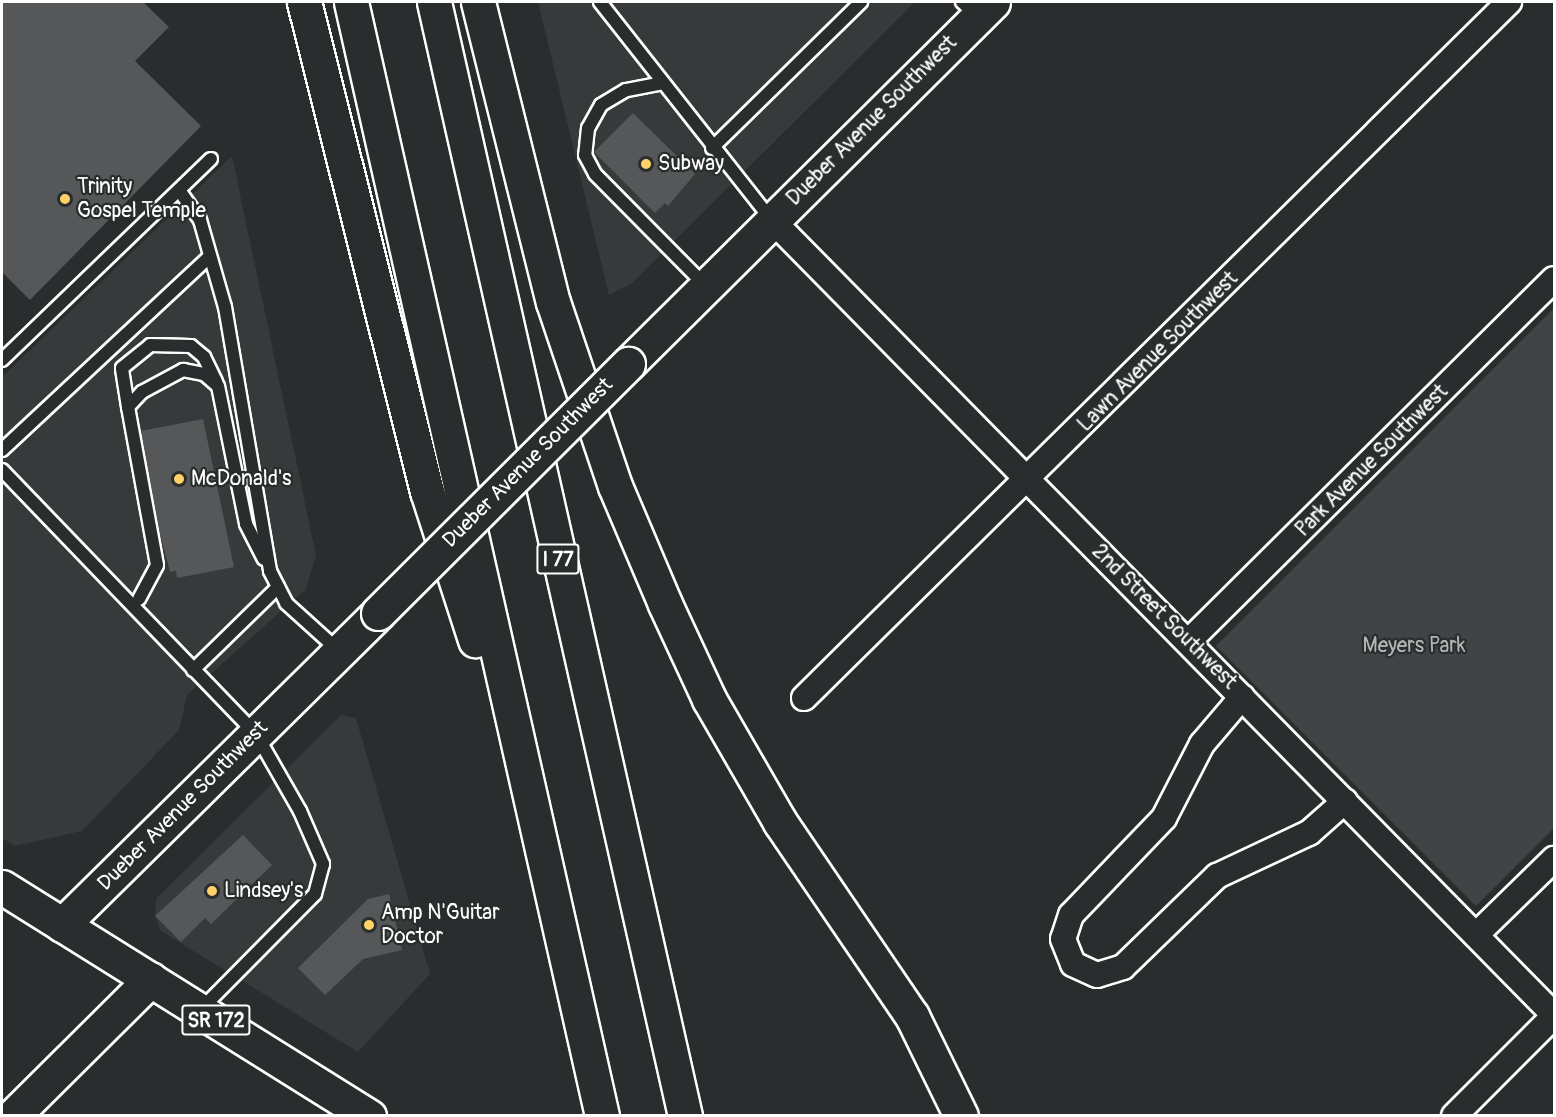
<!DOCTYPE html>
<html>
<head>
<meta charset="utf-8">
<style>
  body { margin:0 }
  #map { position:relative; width:1556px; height:1117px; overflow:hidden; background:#2a2d2e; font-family:Pangolin,sans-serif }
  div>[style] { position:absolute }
  .built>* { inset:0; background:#373a3b }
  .green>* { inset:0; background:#414445 }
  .building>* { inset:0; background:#555758 }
  .roads { filter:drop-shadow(2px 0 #fff) drop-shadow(-2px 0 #fff) drop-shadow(0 2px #fff) drop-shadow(0 -2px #fff) }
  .lane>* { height:12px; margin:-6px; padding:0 6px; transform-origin:6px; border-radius:6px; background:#2a2d2e }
  .street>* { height:24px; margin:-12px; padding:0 12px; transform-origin:12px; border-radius:12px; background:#2a2d2e }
  .secondary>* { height:33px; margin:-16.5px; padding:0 16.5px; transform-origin:16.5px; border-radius:16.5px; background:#2a2d2e }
  .primary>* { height:33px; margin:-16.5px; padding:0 16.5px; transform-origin:16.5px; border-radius:16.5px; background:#2a2d2e }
  .highway>* { height:33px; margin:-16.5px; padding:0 16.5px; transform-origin:16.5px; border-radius:16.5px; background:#2a2d2e }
  .bridges { filter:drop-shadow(2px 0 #fff) drop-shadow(-2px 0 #fff) drop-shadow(0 2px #fff) drop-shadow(0 -2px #fff) }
  .secondary-bridge>* { height:33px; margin:-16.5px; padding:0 16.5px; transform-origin:16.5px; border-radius:16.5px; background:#2a2d2e }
  .dots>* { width:16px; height:16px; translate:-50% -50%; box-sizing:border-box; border:3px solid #2a2d2e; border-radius:50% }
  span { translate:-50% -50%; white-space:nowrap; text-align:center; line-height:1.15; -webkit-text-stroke:4.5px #2a2d2e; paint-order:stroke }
  .shield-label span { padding:2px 4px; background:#2a2d2e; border:2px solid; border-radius:4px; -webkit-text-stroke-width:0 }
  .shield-label { font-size:20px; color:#fff; font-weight:700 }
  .street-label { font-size:21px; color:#fff }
  .poi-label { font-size:21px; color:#fff }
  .left { translate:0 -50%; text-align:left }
  .park-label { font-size:21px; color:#b3b4b5 }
  .frame { position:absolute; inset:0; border:3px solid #fff; pointer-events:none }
</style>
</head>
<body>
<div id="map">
  <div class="built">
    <div style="clip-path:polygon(538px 2px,915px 2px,631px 284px,609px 295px)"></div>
    <div style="clip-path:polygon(232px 156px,316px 555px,306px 589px,187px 695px,179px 730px,82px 831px,15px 846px,2px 838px,2px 377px)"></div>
    <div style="clip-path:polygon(341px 715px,356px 718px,430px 974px,358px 1052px,161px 931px,155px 916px,156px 899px)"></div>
  </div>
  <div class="green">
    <div style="clip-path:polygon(1554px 308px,1554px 828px,1476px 906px,1216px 646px)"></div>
  </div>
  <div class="building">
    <div style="clip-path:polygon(2px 2px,143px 2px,169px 27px,135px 61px,201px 126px,30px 300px,2px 272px)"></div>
    <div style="clip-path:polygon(633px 113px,695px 174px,668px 206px,665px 203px,655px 213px,594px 152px)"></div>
    <div style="clip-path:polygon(203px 419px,234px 567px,177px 578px,176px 571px,170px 572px,158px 526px,141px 431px)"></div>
    <div style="clip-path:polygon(243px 835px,272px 865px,211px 924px,205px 918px,181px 942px,155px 916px)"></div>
    <div style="clip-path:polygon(389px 894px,402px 950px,363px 959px,325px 995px,298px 968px,368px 899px)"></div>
  </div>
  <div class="roads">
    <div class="lane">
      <div style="left:600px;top:2px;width:276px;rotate:51.8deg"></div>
      <div style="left:962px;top:2px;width:21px;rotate:43deg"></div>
      <div style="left:663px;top:83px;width:38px;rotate:169deg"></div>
      <div style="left:626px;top:90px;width:29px;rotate:149deg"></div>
      <div style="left:601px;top:105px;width:26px;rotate:119deg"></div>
      <div style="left:588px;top:128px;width:27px;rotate:96deg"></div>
      <div style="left:585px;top:155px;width:21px;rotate:62deg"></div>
      <div style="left:595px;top:174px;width:156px;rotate:45.3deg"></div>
      <div style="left:712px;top:148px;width:209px;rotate:-44.4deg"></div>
      <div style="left:179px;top:190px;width:37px;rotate:55deg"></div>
      <div style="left:200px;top:220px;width:91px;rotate:74deg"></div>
      <div style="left:225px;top:307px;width:268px;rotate:80.3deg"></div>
      <div style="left:270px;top:571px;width:36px;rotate:63deg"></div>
      <div style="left:286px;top:603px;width:70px;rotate:42.1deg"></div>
      <div style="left:2px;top:360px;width:290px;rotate:-43.9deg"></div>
      <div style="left:128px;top:407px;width:39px;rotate:-99deg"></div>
      <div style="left:122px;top:368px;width:36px;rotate:-39deg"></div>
      <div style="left:150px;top:345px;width:41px;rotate:1.4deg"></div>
      <div style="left:191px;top:346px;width:17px;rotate:40deg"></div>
      <div style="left:204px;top:357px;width:28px;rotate:64deg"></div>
      <div style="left:2px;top:450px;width:284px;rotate:-43deg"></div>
      <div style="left:2px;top:470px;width:366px;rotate:46.1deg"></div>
      <div style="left:256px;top:734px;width:89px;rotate:60.3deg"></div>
      <div style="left:300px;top:811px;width:58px;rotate:66.5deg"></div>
      <div style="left:323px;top:864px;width:31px;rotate:105deg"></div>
      <div style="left:315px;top:894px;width:162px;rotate:134.7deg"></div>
      <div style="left:139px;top:599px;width:38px;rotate:-62deg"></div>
      <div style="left:157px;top:565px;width:161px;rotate:-100.4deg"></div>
      <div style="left:128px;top:407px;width:21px;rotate:-47deg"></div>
      <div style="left:142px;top:392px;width:47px;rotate:-28.2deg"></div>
      <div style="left:183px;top:370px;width:21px;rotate:11deg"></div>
      <div style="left:204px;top:374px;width:18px;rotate:41deg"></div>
      <div style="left:218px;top:386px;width:141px;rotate:78.5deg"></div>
      <div style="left:246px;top:524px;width:39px;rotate:63deg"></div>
      <div style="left:193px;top:670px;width:119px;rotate:-44.3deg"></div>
    </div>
    <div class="street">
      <div style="left:772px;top:220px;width:1115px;rotate:45.47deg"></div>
      <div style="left:1188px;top:642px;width:515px;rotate:-44.76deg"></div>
      <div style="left:1242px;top:697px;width:62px;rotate:130.4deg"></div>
      <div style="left:1202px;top:744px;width:83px;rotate:117.2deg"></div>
      <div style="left:1164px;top:818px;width:134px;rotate:133.8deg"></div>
      <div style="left:1071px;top:915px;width:25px;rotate:108deg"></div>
      <div style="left:1063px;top:939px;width:27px;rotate:68deg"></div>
      <div style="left:1073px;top:964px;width:26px;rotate:25deg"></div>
      <div style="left:1097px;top:975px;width:27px;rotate:-17deg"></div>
      <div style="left:1123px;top:967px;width:131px;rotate:-44.1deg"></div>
      <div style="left:1217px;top:876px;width:102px;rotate:-25.1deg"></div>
      <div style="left:1309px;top:833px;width:48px;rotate:-41.6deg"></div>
      <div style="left:804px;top:698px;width:991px;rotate:-44.63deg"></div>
      <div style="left:1476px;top:935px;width:109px;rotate:-44.3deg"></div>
      <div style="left:1454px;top:1116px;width:141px;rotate:-45deg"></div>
    </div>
    <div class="secondary">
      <div style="left:628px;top:364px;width:514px;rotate:-44.76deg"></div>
      <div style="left:62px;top:925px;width:444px;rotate:-44.6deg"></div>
      <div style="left:13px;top:1116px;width:194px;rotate:-44.8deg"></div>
    </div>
    <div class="primary">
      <div style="left:2px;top:887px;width:433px;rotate:32deg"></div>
    </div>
    <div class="highway">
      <div style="left:304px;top:2px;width:504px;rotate:75.88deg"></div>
      <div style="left:427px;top:491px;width:157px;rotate:72.1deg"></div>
      <div style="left:351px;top:2px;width:1142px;rotate:77.3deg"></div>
      <div style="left:434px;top:2px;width:1142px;rotate:77.3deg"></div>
      <div style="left:478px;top:2px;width:309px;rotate:76deg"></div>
      <div style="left:553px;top:302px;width:194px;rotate:71.4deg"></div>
      <div style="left:615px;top:486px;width:128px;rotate:67deg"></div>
      <div style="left:665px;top:604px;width:105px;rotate:65.1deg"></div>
      <div style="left:709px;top:699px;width:142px;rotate:60deg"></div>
      <div style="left:780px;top:822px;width:235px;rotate:55.8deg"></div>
      <div style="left:912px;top:1016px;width:111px;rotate:63.9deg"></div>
    </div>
  </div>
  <div class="bridges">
    <div class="secondary-bridge">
      <div style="left:378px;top:613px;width:353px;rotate:-44.9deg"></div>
    </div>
  </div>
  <div class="dots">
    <div style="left:646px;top:164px;background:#ffd166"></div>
    <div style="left:65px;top:199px;background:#ffd166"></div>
    <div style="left:179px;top:479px;background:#ffd166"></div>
    <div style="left:212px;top:891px;background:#ffd166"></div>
    <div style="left:369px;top:925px;background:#ffd166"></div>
  </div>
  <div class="shield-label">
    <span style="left:558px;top:559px">I 77</span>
    <span style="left:216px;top:1020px">SR 172</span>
  </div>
  <div class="street-label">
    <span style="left:872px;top:121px;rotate:-45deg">Dueber Avenue Southwest</span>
    <span style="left:1158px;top:352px;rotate:-45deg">Lawn Avenue Southwest</span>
    <span style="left:1372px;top:461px;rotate:-45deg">Park Avenue Southwest</span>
    <span style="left:528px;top:463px;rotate:-45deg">Dueber Avenue Southwest</span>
    <span style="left:1164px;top:617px;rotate:45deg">2nd Street Southwest</span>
    <span style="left:183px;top:806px;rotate:-45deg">Dueber Avenue Southwest</span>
  </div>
  <div class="poi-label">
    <span class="left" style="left:658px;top:164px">Subway</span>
    <span class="left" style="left:77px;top:199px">Trinity<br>Gospel Temple</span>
    <span class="left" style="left:191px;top:479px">McDonald's</span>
    <span class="left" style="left:224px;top:891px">Lindsey's</span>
    <span class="left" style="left:381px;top:925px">Amp N'Guitar<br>Doctor</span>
  </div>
  <div class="park-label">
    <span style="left:1414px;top:646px">Meyers Park</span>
  </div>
  <div class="frame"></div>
</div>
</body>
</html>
